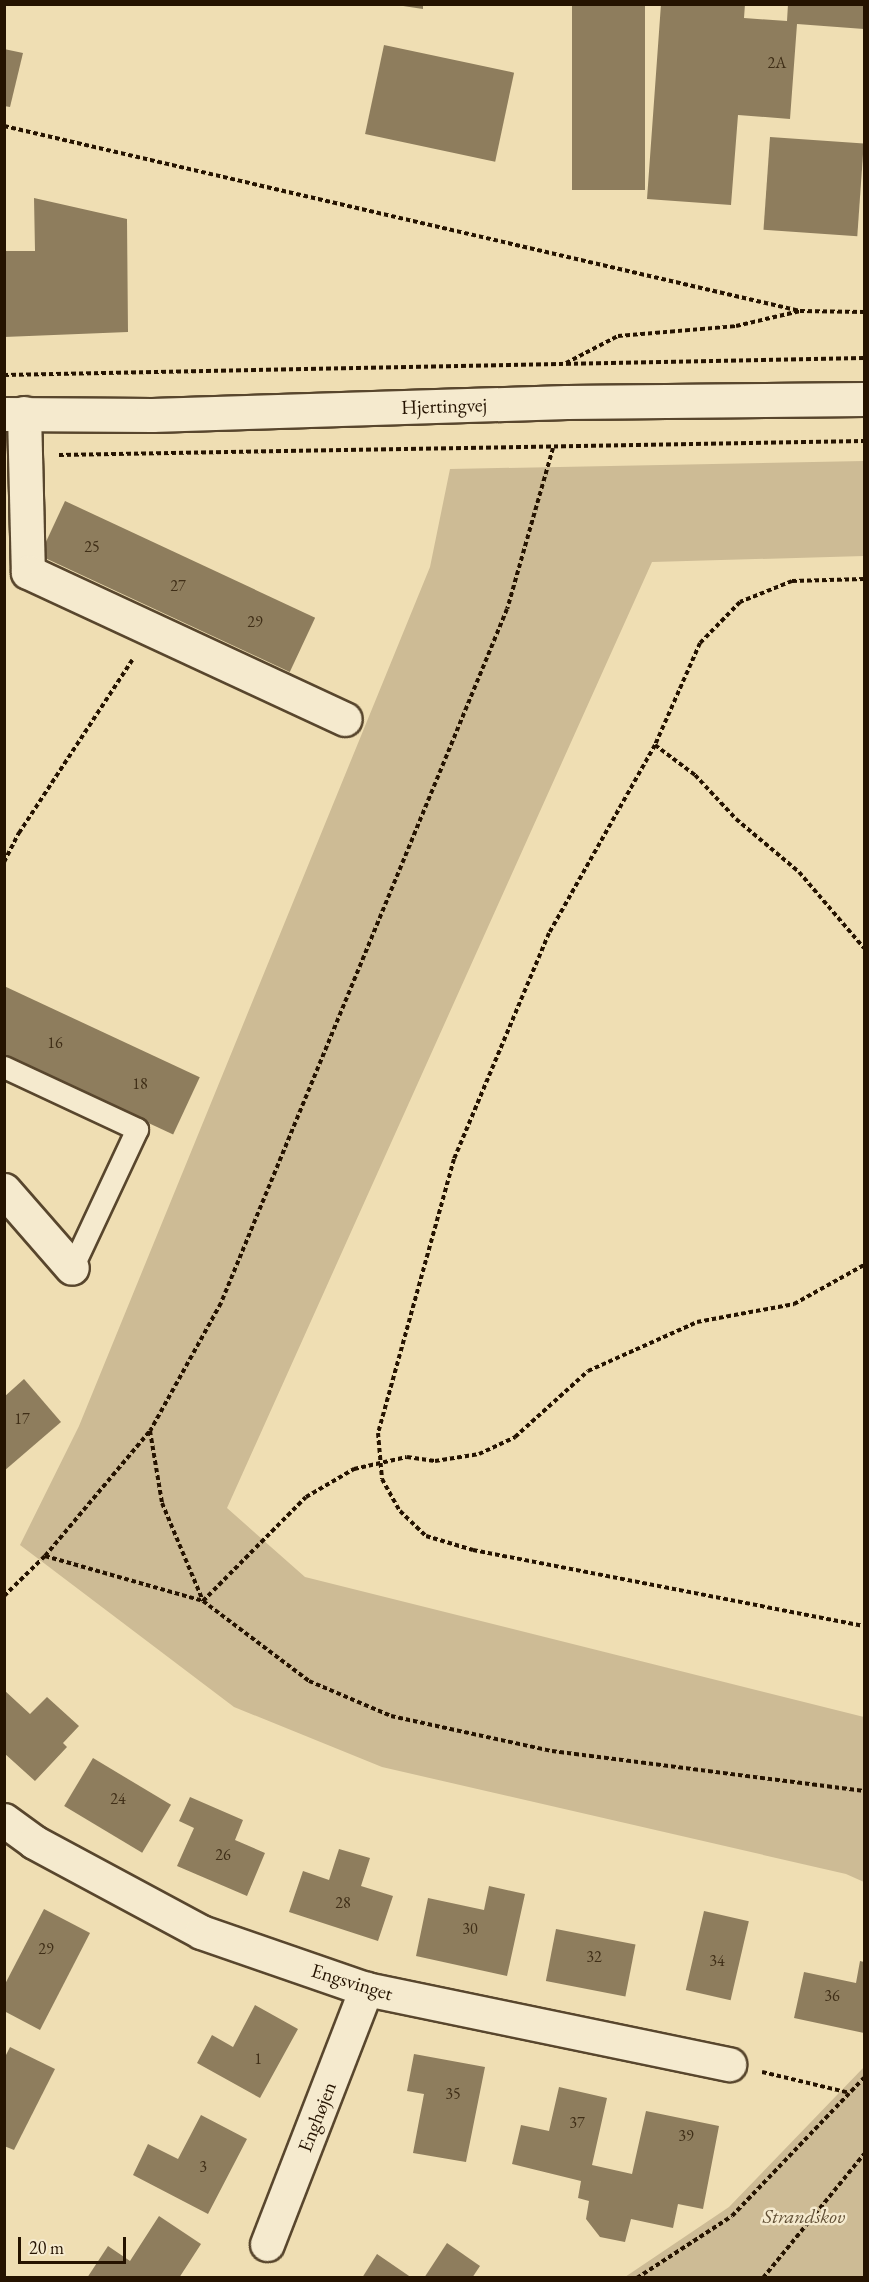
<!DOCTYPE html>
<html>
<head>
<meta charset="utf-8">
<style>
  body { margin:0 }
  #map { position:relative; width:869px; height:2282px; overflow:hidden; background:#efdeb3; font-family:"EB Garamond",serif }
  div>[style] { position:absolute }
  .green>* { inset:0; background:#cdbb95 }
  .building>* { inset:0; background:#8e7d5d; transform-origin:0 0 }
  .path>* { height:4px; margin-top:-2px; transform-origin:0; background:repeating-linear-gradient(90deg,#251300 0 4.5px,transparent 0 7.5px) }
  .roads { filter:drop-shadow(2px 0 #58462d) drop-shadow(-2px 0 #58462d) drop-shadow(0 2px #58462d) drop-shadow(0 -2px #58462d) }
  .lane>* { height:21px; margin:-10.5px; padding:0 10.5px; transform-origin:10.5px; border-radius:10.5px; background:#f5eace }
  .street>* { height:33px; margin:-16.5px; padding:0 16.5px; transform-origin:16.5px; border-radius:16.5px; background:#f5eace }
  .secondary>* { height:33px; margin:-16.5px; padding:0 16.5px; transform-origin:16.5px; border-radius:16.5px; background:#f5eace }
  span { translate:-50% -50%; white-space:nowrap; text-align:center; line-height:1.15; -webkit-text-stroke:5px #f5eace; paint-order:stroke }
  .number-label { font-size:16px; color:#3f2e17 }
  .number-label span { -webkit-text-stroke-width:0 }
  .street-label { font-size:20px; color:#251300 }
  .park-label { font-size:20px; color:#604e34; font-style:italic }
  .frame { position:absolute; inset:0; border:6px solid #251300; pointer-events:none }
  .scale { position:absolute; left:18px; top:2237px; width:108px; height:27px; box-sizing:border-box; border:3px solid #251300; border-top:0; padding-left:8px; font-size:18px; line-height:21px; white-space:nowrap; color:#251300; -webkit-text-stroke:4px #f5eace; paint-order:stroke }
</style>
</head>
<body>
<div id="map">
  <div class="green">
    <div style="clip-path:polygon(864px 461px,864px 556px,652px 562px,227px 1508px,305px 1577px,864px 1717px,864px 1882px,846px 1874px,382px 1767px,234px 1707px,20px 1545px,79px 1426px,430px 567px,450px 469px)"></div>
    <div style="clip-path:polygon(864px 2067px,864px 2277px,625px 2277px,729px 2207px)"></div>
  </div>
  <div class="building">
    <div style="clip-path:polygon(390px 4px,423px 4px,423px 9px)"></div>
    <div style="left:572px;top:4px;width:73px;height:186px"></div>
    <div style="clip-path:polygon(661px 4px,745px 4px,744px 18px,787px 21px,788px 4px,864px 4px,864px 29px,797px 24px,790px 119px,738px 115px,731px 205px,647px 199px)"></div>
    <div style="left:384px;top:45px;width:133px;height:91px;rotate:12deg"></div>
    <div style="clip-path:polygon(4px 49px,23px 53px,10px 107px,4px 106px)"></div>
    <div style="left:770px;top:137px;width:94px;height:93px;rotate:4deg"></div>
    <div style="clip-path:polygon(34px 198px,127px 219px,128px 332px,4px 337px,4px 251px,35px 251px)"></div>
    <div style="left:65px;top:501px;width:276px;height:60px;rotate:25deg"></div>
    <div style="left:4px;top:986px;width:216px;height:63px;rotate:25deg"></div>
    <div style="clip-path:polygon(24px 1379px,61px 1422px,4px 1471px,4px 1397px)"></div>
    <div style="clip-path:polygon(4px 1690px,30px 1714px,47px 1697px,79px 1726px,63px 1743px,67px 1747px,35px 1781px,4px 1753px)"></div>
    <div style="left:93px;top:1758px;width:91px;height:56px;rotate:31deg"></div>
    <div style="clip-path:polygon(190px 1797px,243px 1820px,235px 1840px,265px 1853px,247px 1896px,177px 1866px,194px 1828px,179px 1821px)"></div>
    <div style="clip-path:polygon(339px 1849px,370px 1858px,361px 1886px,393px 1896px,378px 1941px,289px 1912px,303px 1871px,329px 1880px)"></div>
    <div style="clip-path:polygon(489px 1886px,525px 1894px,507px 1976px,416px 1956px,428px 1898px,484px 1910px)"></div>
    <div style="clip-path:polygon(44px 1909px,90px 1933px,40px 2030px,4px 2011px,4px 1986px)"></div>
    <div style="left:704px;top:1911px;width:46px;height:81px;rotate:13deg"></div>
    <div style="left:556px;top:1929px;width:81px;height:53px;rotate:11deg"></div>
    <div style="clip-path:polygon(860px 1961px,864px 1962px,864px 2033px,794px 2018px,804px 1972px,856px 1983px)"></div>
    <div style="clip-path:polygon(255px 2005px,298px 2029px,260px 2098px,197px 2063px,212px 2035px,233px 2047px)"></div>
    <div style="clip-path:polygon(10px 2047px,55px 2069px,14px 2150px,4px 2146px,4px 2059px)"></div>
    <div style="clip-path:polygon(414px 2054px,485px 2067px,466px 2162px,413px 2153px,424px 2094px,407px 2091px)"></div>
    <div style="clip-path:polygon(559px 2087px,607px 2098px,592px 2165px,632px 2174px,646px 2111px,719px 2126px,703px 2209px,678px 2204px,673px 2228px,631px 2219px,625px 2242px,600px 2237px,586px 2219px,589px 2201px,578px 2198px,581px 2181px,512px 2164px,521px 2125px,549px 2131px)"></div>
    <div style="clip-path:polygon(201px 2115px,247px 2139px,208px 2214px,133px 2175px,148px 2144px,178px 2159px)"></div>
    <div style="clip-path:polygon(159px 2216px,201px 2244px,179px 2278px,87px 2278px,108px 2246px,130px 2261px)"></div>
    <div style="clip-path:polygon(447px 2243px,480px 2266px,472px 2278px,424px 2278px)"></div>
    <div style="clip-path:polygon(377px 2254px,412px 2278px,362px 2278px)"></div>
  </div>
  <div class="path">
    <div style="left:4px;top:126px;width:817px;rotate:13.08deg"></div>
    <div style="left:566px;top:363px;width:59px;rotate:-27.4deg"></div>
    <div style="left:618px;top:336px;width:118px;rotate:-4.8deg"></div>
    <div style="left:736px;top:326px;width:66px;rotate:-13.2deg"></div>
    <div style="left:800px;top:311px;width:64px;rotate:0.9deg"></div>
    <div style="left:4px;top:375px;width:860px;rotate:-1.13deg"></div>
    <div style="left:553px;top:448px;width:167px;rotate:105.9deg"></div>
    <div style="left:507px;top:609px;width:751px;rotate:112.4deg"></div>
    <div style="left:221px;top:1303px;width:146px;rotate:119deg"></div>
    <div style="left:150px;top:1431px;width:73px;rotate:80.5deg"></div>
    <div style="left:162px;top:1503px;width:106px;rotate:67.3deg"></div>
    <div style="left:203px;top:1601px;width:133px;rotate:37deg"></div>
    <div style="left:309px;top:1681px;width:89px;rotate:23.1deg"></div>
    <div style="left:391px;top:1716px;width:165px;rotate:12.3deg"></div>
    <div style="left:552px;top:1751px;width:315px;rotate:7.3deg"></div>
    <div style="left:59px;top:455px;width:805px;rotate:-1deg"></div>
    <div style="left:864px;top:579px;width:72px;rotate:178.4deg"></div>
    <div style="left:792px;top:581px;width:56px;rotate:158deg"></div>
    <div style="left:740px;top:602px;width:57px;rotate:134.3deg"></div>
    <div style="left:700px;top:643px;width:111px;rotate:113.8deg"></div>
    <div style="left:655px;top:745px;width:216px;rotate:119.4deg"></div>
    <div style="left:549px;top:933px;width:245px;rotate:112.8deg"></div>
    <div style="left:454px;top:1159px;width:284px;rotate:105.5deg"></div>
    <div style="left:378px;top:1433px;width:46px;rotate:85deg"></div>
    <div style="left:382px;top:1479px;width:37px;rotate:61deg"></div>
    <div style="left:400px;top:1511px;width:36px;rotate:44deg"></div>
    <div style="left:426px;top:1536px;width:49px;rotate:16.6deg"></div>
    <div style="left:473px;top:1550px;width:398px;rotate:11deg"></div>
    <div style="left:655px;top:745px;width:50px;rotate:36.9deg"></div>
    <div style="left:695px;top:775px;width:60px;rotate:47deg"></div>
    <div style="left:736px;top:819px;width:82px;rotate:40.1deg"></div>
    <div style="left:799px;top:872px;width:100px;rotate:49.5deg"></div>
    <div style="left:4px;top:862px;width:33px;rotate:-63deg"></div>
    <div style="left:19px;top:833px;width:207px;rotate:-56.8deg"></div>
    <div style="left:45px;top:1556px;width:164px;rotate:15.9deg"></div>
    <div style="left:203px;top:1601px;width:146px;rotate:-45.3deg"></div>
    <div style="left:306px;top:1497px;width:56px;rotate:-30.3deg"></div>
    <div style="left:354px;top:1469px;width:54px;rotate:-12.8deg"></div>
    <div style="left:407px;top:1457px;width:28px;rotate:8deg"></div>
    <div style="left:435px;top:1461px;width:45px;rotate:-9deg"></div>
    <div style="left:479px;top:1454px;width:40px;rotate:-25deg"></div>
    <div style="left:515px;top:1437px;width:98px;rotate:-42.1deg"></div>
    <div style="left:588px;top:1371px;width:120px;rotate:-24.2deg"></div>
    <div style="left:697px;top:1322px;width:99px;rotate:-10.5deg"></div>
    <div style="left:794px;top:1304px;width:80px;rotate:-29.1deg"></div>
    <div style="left:4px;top:1596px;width:57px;rotate:-44.3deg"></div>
    <div style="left:45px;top:1556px;width:163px;rotate:-50deg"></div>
    <div style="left:762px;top:2072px;width:90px;rotate:13.4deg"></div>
    <div style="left:637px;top:2278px;width:113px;rotate:-33.1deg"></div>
    <div style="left:732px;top:2216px;width:191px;rotate:-46.3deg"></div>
    <div style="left:763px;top:2278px;width:160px;rotate:-50.8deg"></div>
  </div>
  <div class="roads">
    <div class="lane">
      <div style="left:4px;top:1067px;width:147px;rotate:25deg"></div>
      <div style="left:137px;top:1129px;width:153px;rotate:115.1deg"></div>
    </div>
    <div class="street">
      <div style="left:24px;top:413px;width:159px;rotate:88.6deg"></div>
      <div style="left:28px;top:572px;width:349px;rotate:24.9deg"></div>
      <div style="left:4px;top:1190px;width:103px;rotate:48.9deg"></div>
      <div style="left:4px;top:1820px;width:37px;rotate:36deg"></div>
      <div style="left:34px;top:1842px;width:190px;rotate:28.3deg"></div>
      <div style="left:201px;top:1932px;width:175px;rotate:19.1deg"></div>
      <div style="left:366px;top:1989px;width:371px;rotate:11.7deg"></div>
      <div style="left:267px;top:2244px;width:274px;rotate:-68.8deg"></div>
    </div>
    <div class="secondary">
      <div style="left:4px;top:414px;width:148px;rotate:0.4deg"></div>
      <div style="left:152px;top:415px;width:415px;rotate:-1.8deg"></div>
      <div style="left:567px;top:402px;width:297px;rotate:-0.6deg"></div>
    </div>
  </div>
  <div class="number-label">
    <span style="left:777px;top:63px">2A</span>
    <span style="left:92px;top:547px">25</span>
    <span style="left:178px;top:586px">27</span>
    <span style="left:255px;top:622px">29</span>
    <span style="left:55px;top:1043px">16</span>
    <span style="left:140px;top:1084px">18</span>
    <span style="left:22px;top:1419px">17</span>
    <span style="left:118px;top:1799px">24</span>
    <span style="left:223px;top:1855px">26</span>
    <span style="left:343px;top:1903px">28</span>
    <span style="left:470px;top:1929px">30</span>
    <span style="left:46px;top:1949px">29</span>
    <span style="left:594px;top:1957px">32</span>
    <span style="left:717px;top:1961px">34</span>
    <span style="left:832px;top:1996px">36</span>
    <span style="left:258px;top:2059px">1</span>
    <span style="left:453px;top:2094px">35</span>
    <span style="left:577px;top:2123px">37</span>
    <span style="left:686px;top:2136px">39</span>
    <span style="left:203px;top:2167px">3</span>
  </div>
  <div class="street-label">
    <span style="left:444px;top:406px;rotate:-2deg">Hjertingvej</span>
    <span style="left:352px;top:1982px;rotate:17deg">Engsvinget</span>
    <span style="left:317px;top:2117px;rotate:-69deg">Enghøjen</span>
  </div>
  <div class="park-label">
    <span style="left:804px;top:2216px">Strandskov</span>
  </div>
  <div class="frame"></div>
  <div class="scale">20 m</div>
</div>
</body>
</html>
